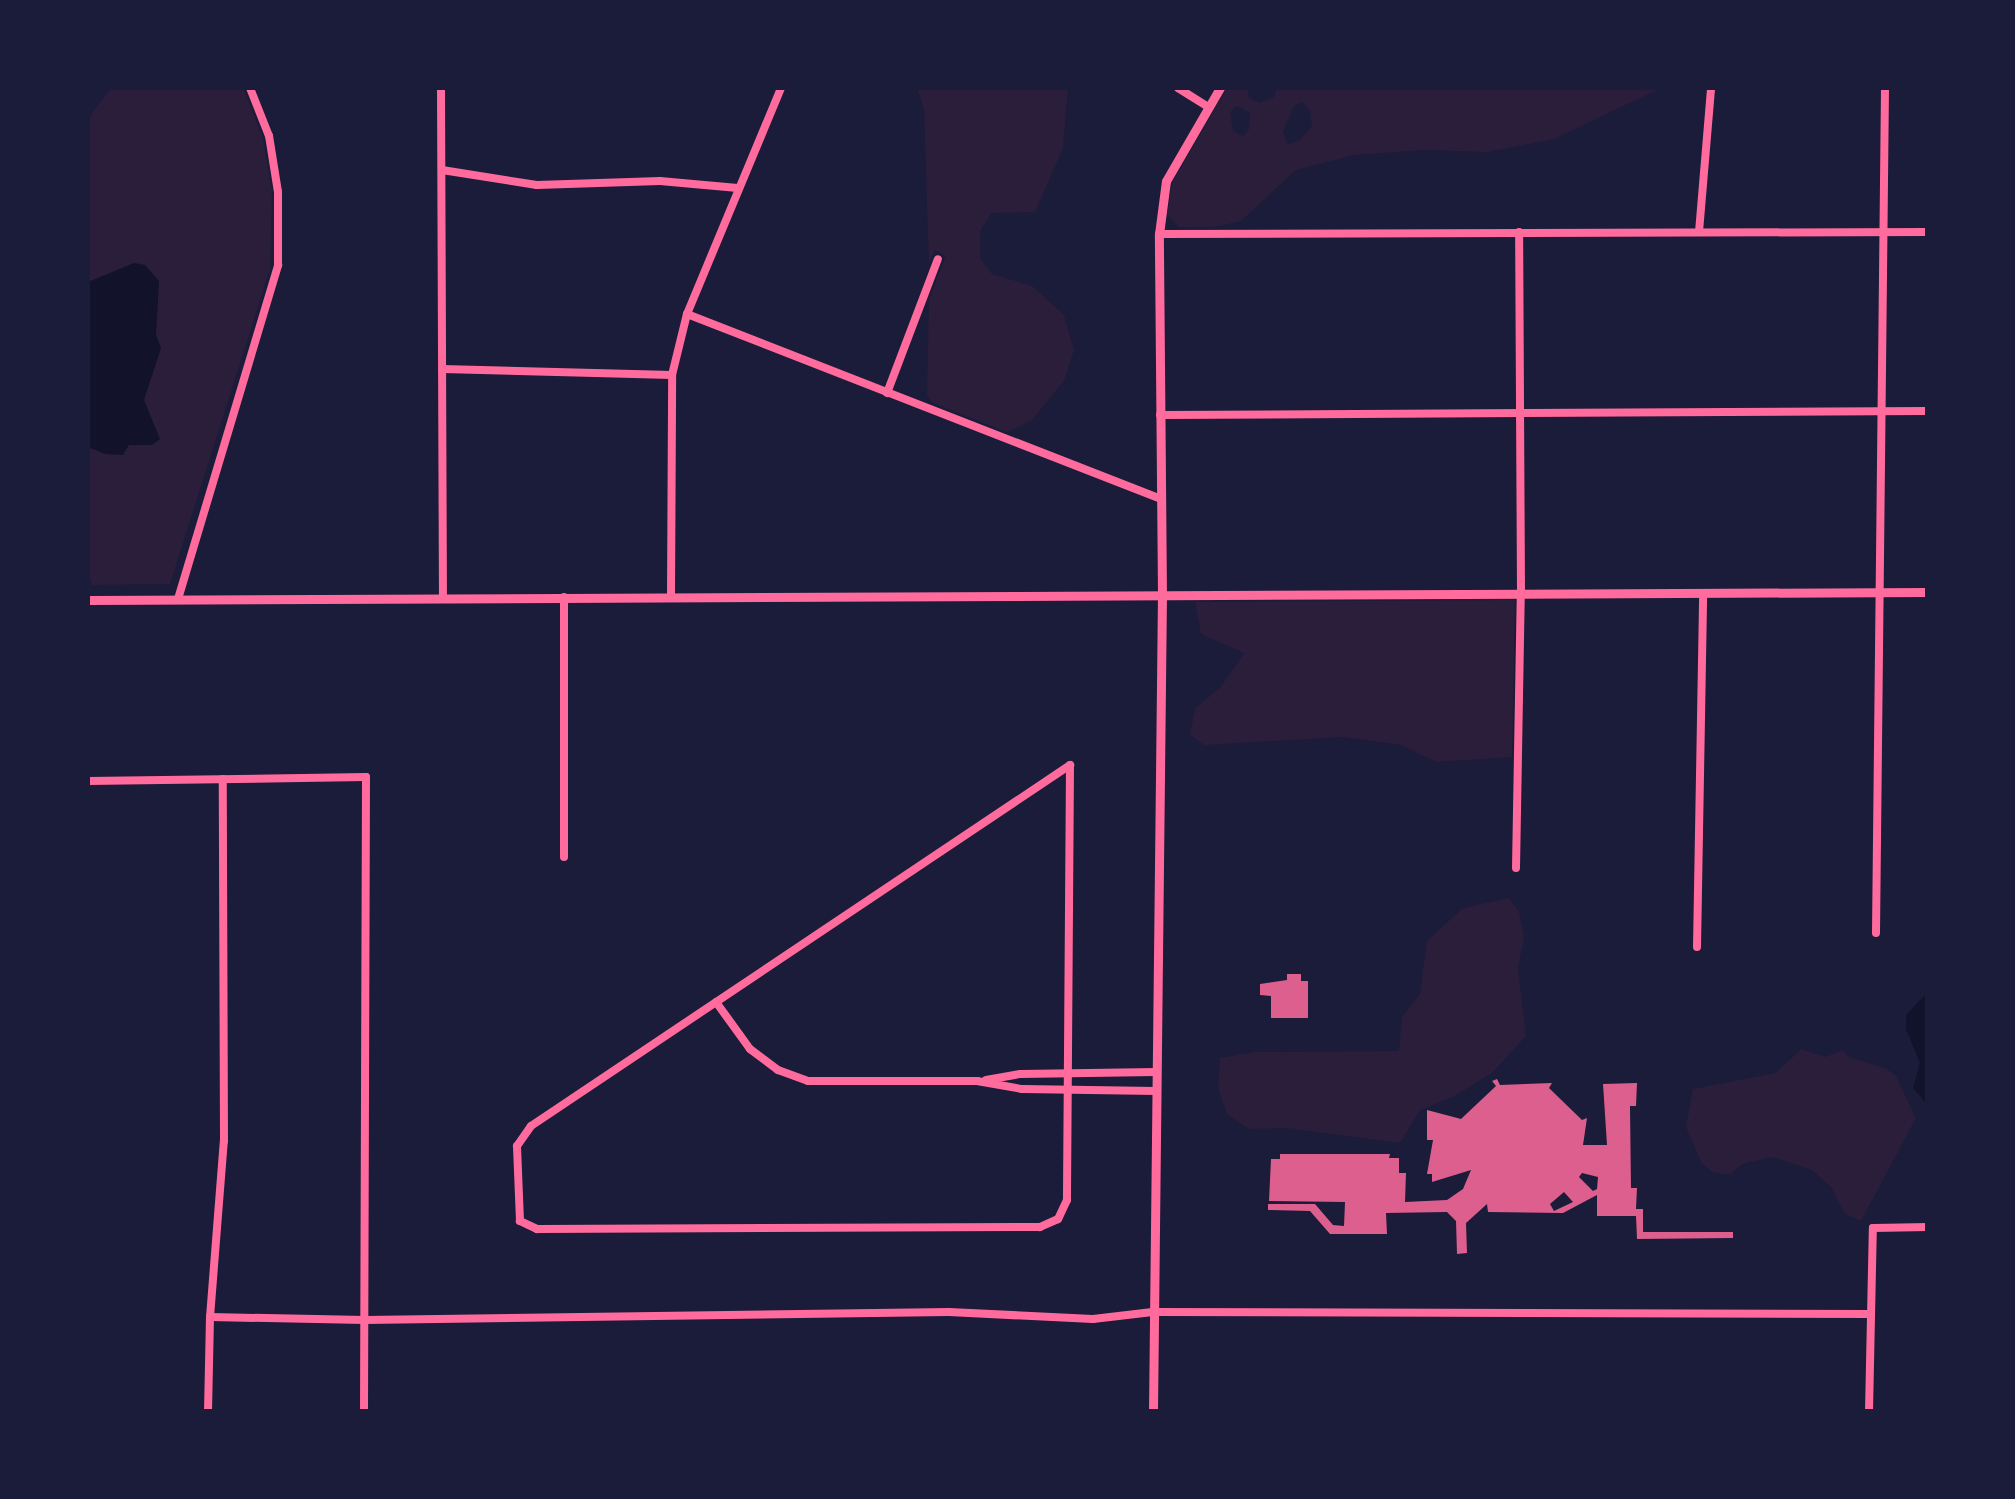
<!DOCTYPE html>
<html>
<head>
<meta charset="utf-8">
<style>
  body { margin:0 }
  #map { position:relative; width:2015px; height:1499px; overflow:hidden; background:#1b1b3a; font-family:"Fira Sans Condensed",sans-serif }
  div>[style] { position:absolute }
  .green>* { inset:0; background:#2a1e3b }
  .water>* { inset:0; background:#12122b }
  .building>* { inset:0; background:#dd5f8e }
  .minor>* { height:8px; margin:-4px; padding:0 4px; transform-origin:4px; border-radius:4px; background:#ff6b9d }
  .tertiary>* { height:9px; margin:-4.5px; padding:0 4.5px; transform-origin:4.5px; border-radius:4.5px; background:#ff6b9d }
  span { translate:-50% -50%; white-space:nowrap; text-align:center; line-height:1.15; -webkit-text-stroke:9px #1b1b3a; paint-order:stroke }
  .frame { position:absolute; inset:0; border:90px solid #1b1b3a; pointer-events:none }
</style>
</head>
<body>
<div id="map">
  <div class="green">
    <div style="clip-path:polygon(111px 88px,243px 88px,263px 138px,272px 191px,270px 269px,170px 584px,92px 585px,88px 574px,88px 119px)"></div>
    <div style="clip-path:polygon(917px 88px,1068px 88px,1063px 148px,1035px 212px,991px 213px,980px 232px,980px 258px,992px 274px,1032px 286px,1064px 315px,1074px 350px,1064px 381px,1031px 421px,1007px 432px,933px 403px,927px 395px,929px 299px,946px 256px,935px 250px,929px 264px,924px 109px)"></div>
    <div style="clip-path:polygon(evenodd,1227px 88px,1248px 88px,1248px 97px,1259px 103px,1274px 97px,1277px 88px,1661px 88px,1554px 139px,1488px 152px,1425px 150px,1354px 155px,1296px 170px,1241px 221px,1214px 227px,1179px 227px,1167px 215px,1172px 183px,1227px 88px,1302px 102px,1310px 110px,1312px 126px,1299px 141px,1288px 144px,1283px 132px,1294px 106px,1302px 102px,1227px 88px,1237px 106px,1250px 113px,1249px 129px,1243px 136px,1233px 131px,1230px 112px,1237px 106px)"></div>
    <div style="clip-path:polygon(1515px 600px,1512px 757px,1436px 762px,1401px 745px,1344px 737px,1204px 745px,1190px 735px,1195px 708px,1220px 688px,1244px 653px,1201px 634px,1195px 602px)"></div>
    <div style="clip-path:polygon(1509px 898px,1519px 911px,1524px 937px,1518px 968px,1526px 1036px,1493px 1072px,1453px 1097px,1420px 1110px,1400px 1143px,1286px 1128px,1249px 1129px,1227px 1114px,1218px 1088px,1220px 1058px,1255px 1052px,1399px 1051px,1402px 1017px,1420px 994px,1427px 941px,1463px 908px)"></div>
    <div style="clip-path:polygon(1801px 1049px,1825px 1057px,1843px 1050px,1849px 1057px,1887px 1069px,1896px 1076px,1916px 1118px,1861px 1221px,1845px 1214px,1831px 1187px,1812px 1170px,1773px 1157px,1742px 1164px,1730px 1175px,1712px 1172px,1701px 1162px,1686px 1127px,1693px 1089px,1776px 1073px)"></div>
  </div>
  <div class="water">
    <div style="clip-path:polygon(134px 263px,145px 265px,159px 281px,156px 335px,161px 348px,144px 400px,160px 439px,152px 445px,129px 445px,123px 455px,105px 454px,88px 447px,88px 282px)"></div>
    <div style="clip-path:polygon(1927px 993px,1927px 1104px,1913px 1088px,1920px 1063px,1906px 1029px,1906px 1015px)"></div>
  </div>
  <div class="building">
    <div style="clip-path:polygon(1287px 974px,1301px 974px,1301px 981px,1308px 981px,1308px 1018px,1271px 1018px,1271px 996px,1260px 995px,1260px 984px,1287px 980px)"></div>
    <div style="clip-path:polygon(evenodd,1497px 1079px,1500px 1085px,1552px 1083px,1549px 1088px,1582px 1120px,1587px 1118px,1583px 1145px,1607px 1145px,1603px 1084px,1637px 1083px,1636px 1106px,1630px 1106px,1631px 1188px,1637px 1188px,1636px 1209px,1643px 1209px,1643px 1232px,1733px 1232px,1733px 1238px,1637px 1239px,1636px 1216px,1597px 1216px,1597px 1195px,1563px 1213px,1488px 1212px,1487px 1204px,1466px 1223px,1467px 1253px,1457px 1254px,1456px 1221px,1447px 1212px,1386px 1213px,1387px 1234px,1330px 1234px,1310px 1211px,1268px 1210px,1268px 1204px,1315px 1204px,1333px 1225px,1344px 1226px,1345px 1202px,1269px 1201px,1271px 1159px,1280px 1159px,1280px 1154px,1390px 1154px,1389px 1158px,1399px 1158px,1399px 1173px,1406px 1173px,1405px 1202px,1447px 1200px,1463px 1189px,1471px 1170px,1432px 1182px,1432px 1174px,1427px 1174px,1433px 1140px,1427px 1140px,1427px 1110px,1461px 1119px,1496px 1086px,1492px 1081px,1497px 1079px,1582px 1173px,1598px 1177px,1597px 1189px,1593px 1191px,1579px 1177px,1582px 1173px,1497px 1079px,1564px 1192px,1573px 1202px,1554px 1211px,1550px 1204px,1564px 1192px)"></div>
  </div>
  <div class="minor">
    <div style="left:441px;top:88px;width:510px;rotate:89.78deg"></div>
    <div style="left:1178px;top:88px;width:36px;rotate:32deg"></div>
    <div style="left:442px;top:170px;width:96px;rotate:9deg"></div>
    <div style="left:537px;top:185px;width:123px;rotate:-1.9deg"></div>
    <div style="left:660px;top:181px;width:78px;rotate:5.1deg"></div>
    <div style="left:1699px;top:232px;width:144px;rotate:-85.2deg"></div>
    <div style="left:1159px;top:234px;width:769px;rotate:-0.15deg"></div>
    <div style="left:687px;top:314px;width:509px;rotate:21.32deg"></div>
    <div style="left:442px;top:369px;width:230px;rotate:1.5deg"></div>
    <div style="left:887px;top:393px;width:143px;rotate:-69.2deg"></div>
    <div style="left:1160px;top:415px;width:768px;rotate:-0.3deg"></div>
    <div style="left:671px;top:596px;width:221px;rotate:-89.7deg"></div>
    <div style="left:672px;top:375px;width:63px;rotate:-76.2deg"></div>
    <div style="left:687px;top:314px;width:245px;rotate:-67.4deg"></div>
    <div style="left:178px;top:599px;width:349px;rotate:-73.3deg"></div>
    <div style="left:278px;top:265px;width:73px;rotate:-90deg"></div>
    <div style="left:278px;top:192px;width:57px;rotate:-99.1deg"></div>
    <div style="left:269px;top:136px;width:52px;rotate:-111.6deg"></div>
    <div style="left:1070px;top:765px;width:435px;rotate:90.4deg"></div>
    <div style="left:1067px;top:1200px;width:21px;rotate:115deg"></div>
    <div style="left:1058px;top:1219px;width:20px;rotate:156deg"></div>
    <div style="left:1040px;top:1227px;width:503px;rotate:179.77deg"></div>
    <div style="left:537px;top:1229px;width:19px;rotate:-155deg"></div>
    <div style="left:520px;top:1221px;width:75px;rotate:-92.3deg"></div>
    <div style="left:517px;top:1146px;width:24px;rotate:-55deg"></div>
    <div style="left:531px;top:1126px;width:649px;rotate:-33.81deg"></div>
    <div style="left:88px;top:781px;width:278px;rotate:-0.8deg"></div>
    <div style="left:366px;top:777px;width:635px;rotate:90.18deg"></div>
    <div style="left:564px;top:857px;width:260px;rotate:-90deg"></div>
    <div style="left:1516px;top:868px;width:275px;rotate:-89deg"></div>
    <div style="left:1521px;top:593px;width:361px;rotate:-90.3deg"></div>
    <div style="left:1876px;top:933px;width:845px;rotate:-89.39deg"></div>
    <div style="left:1697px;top:947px;width:353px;rotate:-89deg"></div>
    <div style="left:716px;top:1002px;width:58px;rotate:54.1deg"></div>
    <div style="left:750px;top:1049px;width:35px;rotate:37deg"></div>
    <div style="left:778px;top:1070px;width:32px;rotate:20deg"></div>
    <div style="left:808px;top:1081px;width:169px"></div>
    <div style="left:977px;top:1081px;width:46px;rotate:10.1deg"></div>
    <div style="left:1022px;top:1089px;width:134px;rotate:0.9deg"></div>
    <div style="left:986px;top:1080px;width:35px;rotate:-10deg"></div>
    <div style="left:1020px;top:1074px;width:136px;rotate:-0.8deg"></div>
    <div style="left:210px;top:1317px;width:155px;rotate:1.1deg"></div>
    <div style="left:365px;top:1320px;width:584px;rotate:-0.78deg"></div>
    <div style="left:949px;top:1312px;width:144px;rotate:2.8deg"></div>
    <div style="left:1093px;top:1319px;width:60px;rotate:-6.7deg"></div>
    <div style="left:1153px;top:1312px;width:718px;rotate:0.16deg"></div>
    <div style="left:208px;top:1412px;width:95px;rotate:-88.8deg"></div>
    <div style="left:210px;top:1317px;width:177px;rotate:-85.5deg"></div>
    <div style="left:224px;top:1141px;width:362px;rotate:-90.2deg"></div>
    <div style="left:1869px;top:1412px;width:184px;rotate:-88.8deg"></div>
    <div style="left:1873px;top:1228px;width:55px;rotate:-1deg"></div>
  </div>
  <div class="tertiary">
    <div style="left:88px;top:600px;width:1840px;rotate:-0.25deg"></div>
    <div style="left:1153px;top:1412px;width:817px;rotate:-89.37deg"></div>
    <div style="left:1162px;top:595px;width:361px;rotate:-90.5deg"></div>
    <div style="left:1159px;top:234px;width:53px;rotate:-82.5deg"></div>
    <div style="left:1166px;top:181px;width:108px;rotate:-59.9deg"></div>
  </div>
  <div class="frame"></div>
</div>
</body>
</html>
